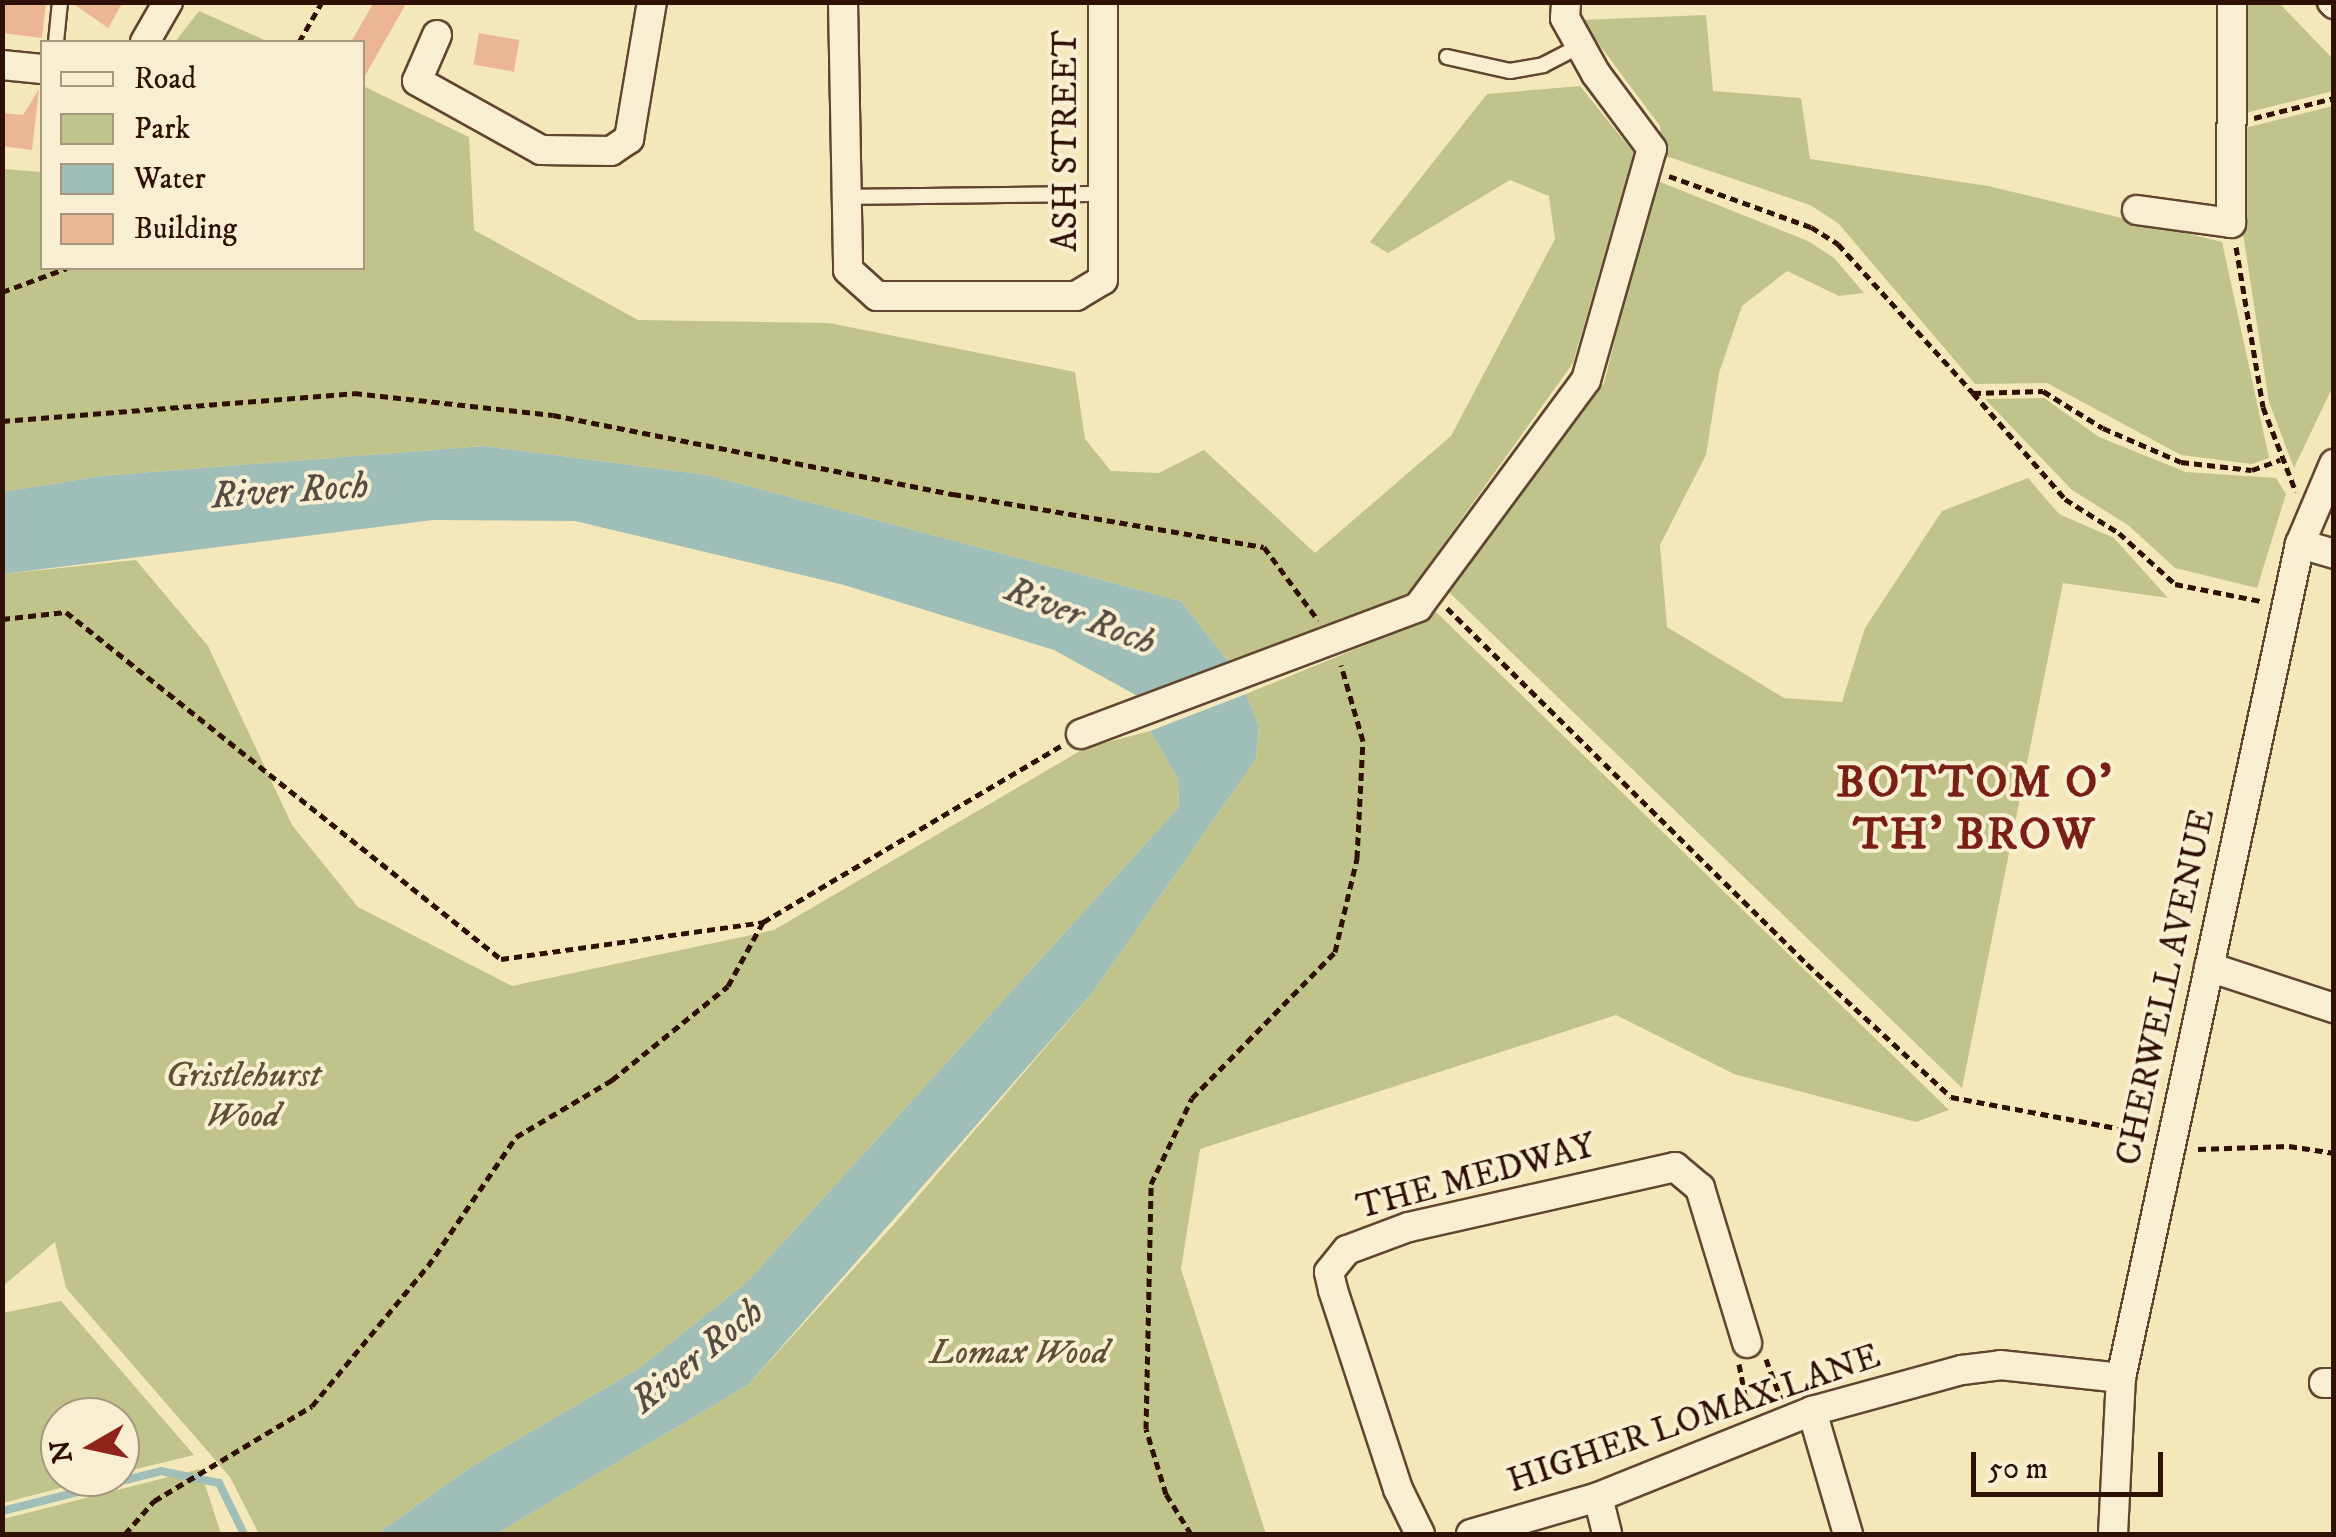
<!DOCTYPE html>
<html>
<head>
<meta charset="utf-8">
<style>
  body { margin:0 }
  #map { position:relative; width:2336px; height:1537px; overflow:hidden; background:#f4e7b9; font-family:"IM FELL DW Pica",serif }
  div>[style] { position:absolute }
  .green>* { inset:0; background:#c0c48b }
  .water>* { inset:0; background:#9ebeb7 }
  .stream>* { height:8px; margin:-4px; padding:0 4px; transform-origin:4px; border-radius:4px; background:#9ebeb7 }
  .building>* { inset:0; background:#ecb695; transform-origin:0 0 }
  .path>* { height:5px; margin-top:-2.5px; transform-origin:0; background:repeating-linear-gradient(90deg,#2e1004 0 8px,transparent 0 13px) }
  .roads { filter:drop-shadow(2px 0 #604631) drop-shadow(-2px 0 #604631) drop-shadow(0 2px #604631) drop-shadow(0 -2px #604631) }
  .lane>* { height:14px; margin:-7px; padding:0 7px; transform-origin:7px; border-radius:7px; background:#f8efd2 }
  .street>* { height:28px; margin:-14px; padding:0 14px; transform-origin:14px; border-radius:14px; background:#f8efd2 }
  span { translate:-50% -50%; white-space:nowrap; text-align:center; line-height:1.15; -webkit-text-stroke:8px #f8efd2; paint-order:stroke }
  .street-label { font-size:35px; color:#2e1004 }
  .park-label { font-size:35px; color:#614f33; font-style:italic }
  .water-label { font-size:38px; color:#554d43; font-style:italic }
  .district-label { font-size:45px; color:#7a1f14; font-weight:700; letter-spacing:2.5px }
  .frame { position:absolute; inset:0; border:5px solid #2e1004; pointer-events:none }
  .legend { position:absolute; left:40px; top:40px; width:325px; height:230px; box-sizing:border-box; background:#f8efd2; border:2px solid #a79680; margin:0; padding:12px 18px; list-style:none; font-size:30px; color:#2e1004 }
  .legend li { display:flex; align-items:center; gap:20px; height:50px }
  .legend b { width:50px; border:2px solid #a79680 }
  .north { position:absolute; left:40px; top:1397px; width:100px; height:100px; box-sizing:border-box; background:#f8efd2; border:2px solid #a79680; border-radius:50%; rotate:261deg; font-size:28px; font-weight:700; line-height:40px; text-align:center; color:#2e1004 }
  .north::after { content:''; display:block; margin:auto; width:35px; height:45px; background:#8f2418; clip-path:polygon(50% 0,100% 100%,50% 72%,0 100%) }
  .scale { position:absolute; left:1971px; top:1452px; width:192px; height:45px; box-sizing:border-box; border:5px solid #2e1004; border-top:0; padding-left:12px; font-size:30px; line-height:35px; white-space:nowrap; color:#2e1004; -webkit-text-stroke:8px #f8efd2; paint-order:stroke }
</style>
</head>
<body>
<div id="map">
  <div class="green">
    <div style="clip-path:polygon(2245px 3px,2279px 3px,2333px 59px,2333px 91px,2242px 114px)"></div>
    <div style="clip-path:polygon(199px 11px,269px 42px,175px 42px)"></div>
    <div style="clip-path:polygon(1706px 15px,1713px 91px,1801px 98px,1810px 159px,1988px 186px,2222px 242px,2269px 458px,2252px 464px,2181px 455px,2047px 383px,1975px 384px,1838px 223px,1810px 205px,1663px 155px,1660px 126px,1581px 20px)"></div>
    <div style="clip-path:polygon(363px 86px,469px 137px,474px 230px,638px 320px,829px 323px,1075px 372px,1085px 439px,1111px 471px,1159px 473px,1204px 450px,1315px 553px,1451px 436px,1555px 239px,1549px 196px,1510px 180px,1388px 253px,1370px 242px,1487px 94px,1580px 86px,1634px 153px,1573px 363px,1404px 599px,1232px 666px,1181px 601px,707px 475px,484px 446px,101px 476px,3px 492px,3px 169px,42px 172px,42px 268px,362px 268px)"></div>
    <div style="clip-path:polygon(2333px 106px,2333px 386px,2294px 468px,2269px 402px,2241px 221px,2241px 129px)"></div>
    <div style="clip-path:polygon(1655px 180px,1808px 241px,1834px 258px,1864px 293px,1839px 296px,1787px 271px,1742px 306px,1719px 373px,1706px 455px,1660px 545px,1667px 627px,1784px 698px,1842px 702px,1865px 628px,1942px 511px,2028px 478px,2059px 514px,2114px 538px,2168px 598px,2063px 583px,1962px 1088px,1449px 592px,1604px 383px)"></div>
    <div style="clip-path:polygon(2044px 398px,2099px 437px,2186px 472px,2276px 478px,2286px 494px,2257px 588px,2175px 568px,2128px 525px,2072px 490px,1985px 399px)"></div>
    <div style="clip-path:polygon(136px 560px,208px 646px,292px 825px,358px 907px,512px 986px,774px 930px,1085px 748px,1150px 731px,1178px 779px,1179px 807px,747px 1282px,638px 1369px,472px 1466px,377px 1534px,259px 1534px,230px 1477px,66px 1288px,55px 1242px,3px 1286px,3px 574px)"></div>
    <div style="clip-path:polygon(1434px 610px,1949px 1110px,1916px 1122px,1734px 1074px,1616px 1015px,1200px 1149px,1181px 1269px,1266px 1534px,496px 1534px,748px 1385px,897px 1221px,1093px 992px,1256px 759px,1259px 726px,1246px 694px,1419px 623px)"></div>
    <div style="clip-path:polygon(61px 1301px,194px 1455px,120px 1473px,120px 1417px,60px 1417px,60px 1477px,103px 1477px,3px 1503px,3px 1313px)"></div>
    <div style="clip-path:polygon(200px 1469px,221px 1534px,3px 1534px,3px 1519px)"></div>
  </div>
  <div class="water">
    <div style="clip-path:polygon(484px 446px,707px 475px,1181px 601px,1232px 666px,1143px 699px,1054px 650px,844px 585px,575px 521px,433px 520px,3px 574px,3px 492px,101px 476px)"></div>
    <div style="clip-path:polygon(1246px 694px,1259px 726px,1256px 759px,1093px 992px,748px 1385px,496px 1534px,377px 1534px,472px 1466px,638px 1369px,747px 1282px,1179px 807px,1178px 779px,1150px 731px)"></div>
  </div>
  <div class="stream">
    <div style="left:2px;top:1511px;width:164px;rotate:-14.1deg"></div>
    <div style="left:161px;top:1471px;width:59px;rotate:11.7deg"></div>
    <div style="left:219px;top:1483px;width:57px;rotate:63.9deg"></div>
  </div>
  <div class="building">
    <div style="clip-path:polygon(2px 2px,46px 2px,42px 38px,2px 33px)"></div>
    <div style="clip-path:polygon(71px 2px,123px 2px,108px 28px)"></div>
    <div style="clip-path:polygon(374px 2px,407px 2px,362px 81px,362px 42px,351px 42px)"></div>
    <div style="left:479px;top:33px;width:41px;height:32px;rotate:10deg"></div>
    <div style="clip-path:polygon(39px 89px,32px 150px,2px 146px,2px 113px,23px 115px)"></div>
  </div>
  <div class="path">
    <div style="left:299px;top:42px;width:46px;rotate:-60.1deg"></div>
    <div style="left:2254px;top:118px;width:82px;rotate:-14deg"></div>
    <div style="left:1669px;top:176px;width:151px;rotate:19.8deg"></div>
    <div style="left:1811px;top:227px;width:32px;rotate:32deg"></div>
    <div style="left:1838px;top:244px;width:201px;rotate:47.8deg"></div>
    <div style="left:1973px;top:393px;width:70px;rotate:-1.6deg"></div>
    <div style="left:2043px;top:391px;width:70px;rotate:31.7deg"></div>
    <div style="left:2103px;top:428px;width:85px;rotate:23.6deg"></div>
    <div style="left:2181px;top:462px;width:71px;rotate:6.4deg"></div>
    <div style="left:2252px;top:470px;width:30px;rotate:-20deg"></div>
    <div style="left:2236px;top:247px;width:162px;rotate:80.4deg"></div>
    <div style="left:2263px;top:407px;width:91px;rotate:68.8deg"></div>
    <div style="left:2px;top:292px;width:69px;rotate:-20.3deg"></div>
    <div style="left:1973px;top:393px;width:140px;rotate:49deg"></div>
    <div style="left:2065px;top:499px;width:64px;rotate:32.2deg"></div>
    <div style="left:2119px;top:533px;width:76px;rotate:42.3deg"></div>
    <div style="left:2175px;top:584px;width:88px;rotate:11.2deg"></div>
    <div style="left:2px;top:421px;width:353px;rotate:-4.5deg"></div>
    <div style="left:354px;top:393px;width:200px;rotate:6.3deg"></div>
    <div style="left:553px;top:415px;width:408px;rotate:11.2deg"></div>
    <div style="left:953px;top:494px;width:315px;rotate:9.7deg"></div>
    <div style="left:1264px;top:547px;width:91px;rotate:53.5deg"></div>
    <div style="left:1447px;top:608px;width:506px;rotate:44.68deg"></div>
    <div style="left:1807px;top:964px;width:196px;rotate:42.7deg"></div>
    <div style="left:1951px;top:1097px;width:201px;rotate:10.6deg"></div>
    <div style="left:2px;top:619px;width:64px;rotate:-6.2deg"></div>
    <div style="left:66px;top:612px;width:556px;rotate:38.58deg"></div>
    <div style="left:501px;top:959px;width:265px;rotate:-8deg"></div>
    <div style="left:763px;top:922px;width:346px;rotate:-30.6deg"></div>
    <div style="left:2198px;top:1149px;width:91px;rotate:-1.9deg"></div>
    <div style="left:2289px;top:1146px;width:46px;rotate:8.8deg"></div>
    <div style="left:1766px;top:1359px;width:43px;rotate:69.4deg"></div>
    <div style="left:1739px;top:1364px;width:47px;rotate:78.9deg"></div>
    <div style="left:125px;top:1534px;width:44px;rotate:-48.7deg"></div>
    <div style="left:154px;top:1501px;width:184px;rotate:-31deg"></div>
    <div style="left:312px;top:1406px;width:182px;rotate:-50.4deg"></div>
    <div style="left:428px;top:1266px;width:156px;rotate:-55.7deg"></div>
    <div style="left:516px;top:1137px;width:112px;rotate:-30.7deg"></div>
    <div style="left:612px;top:1080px;width:149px;rotate:-39deg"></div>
    <div style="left:728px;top:986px;width:73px;rotate:-61.3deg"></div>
    <div style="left:1191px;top:1534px;width:47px;rotate:-122deg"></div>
    <div style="left:1166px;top:1494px;width:68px;rotate:-107.1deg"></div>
    <div style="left:1146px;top:1429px;width:245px;rotate:-88.8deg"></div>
    <div style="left:1151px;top:1184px;width:95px;rotate:-64.5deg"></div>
    <div style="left:1192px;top:1098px;width:204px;rotate:-45.6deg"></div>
    <div style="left:1335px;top:952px;width:97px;rotate:-76.8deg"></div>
    <div style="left:1357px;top:858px;width:117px;rotate:-87.1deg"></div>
    <div style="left:1363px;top:741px;width:79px;rotate:-106.1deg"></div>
  </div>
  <div class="roads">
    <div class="lane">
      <div style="left:56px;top:42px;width:40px;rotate:-84.3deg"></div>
      <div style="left:1447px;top:57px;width:65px;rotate:12.5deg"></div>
      <div style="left:1510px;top:71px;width:34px;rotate:-10deg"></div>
      <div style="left:1543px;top:65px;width:42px;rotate:-27.2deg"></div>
      <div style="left:847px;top:197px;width:256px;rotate:-0.7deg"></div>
    </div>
    <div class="street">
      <div style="left:843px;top:2px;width:268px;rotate:88.9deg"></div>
      <div style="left:848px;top:270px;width:39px;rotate:42deg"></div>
      <div style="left:877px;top:296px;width:199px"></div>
      <div style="left:1076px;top:296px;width:31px;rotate:-31deg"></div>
      <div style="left:1103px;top:280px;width:278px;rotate:-90deg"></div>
      <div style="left:2332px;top:2px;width:3px;rotate:45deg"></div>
      <div style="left:437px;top:35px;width:50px;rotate:113.5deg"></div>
      <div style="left:417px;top:81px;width:142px;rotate:29.1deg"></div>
      <div style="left:541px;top:150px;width:70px;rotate:0.8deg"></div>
      <div style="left:611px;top:151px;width:22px;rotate:-34deg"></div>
      <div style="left:629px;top:139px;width:139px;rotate:-80.5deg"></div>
      <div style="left:145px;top:42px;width:46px;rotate:-60.1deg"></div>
      <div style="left:2px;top:65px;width:40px;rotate:5.7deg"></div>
      <div style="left:2137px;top:210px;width:95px;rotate:7.9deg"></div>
      <div style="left:2231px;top:223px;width:221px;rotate:-89.7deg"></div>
      <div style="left:2300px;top:544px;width:35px;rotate:16deg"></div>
      <div style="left:1081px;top:734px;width:360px;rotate:-20.6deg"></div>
      <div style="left:1418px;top:607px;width:282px;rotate:-53.5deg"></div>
      <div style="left:1586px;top:380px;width:240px;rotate:-74.1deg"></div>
      <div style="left:1652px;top:149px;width:94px;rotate:-126.7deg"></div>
      <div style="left:1596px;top:74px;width:64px;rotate:-119deg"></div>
      <div style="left:1565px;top:18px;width:16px;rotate:-86deg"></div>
      <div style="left:2209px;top:967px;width:132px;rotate:18.2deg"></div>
      <div style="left:2324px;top:1383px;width:10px"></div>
      <div style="left:1812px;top:1411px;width:128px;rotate:73.7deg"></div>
      <div style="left:1598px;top:1497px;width:38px;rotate:76deg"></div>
      <div style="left:1420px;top:1534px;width:50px;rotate:-116.1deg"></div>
      <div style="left:1398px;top:1489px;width:209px;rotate:-108.1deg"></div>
      <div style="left:1333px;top:1290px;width:18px;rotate:-103deg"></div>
      <div style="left:1329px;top:1272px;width:28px;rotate:-51deg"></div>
      <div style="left:1347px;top:1250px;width:66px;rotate:-20.4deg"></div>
      <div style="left:1409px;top:1227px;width:273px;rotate:-12.7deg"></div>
      <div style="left:1675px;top:1167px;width:33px;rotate:40deg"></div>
      <div style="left:1700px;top:1188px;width:162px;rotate:73.1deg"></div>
      <div style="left:1471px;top:1534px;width:132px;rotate:-16.2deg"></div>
      <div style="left:1598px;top:1497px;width:231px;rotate:-21.9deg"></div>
      <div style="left:1812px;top:1411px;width:156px;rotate:-15.3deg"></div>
      <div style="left:1962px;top:1370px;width:38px;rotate:-7deg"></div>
      <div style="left:2000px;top:1365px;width:122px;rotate:6.1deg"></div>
      <div style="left:2113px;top:1534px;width:156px;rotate:-87.1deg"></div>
      <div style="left:2121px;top:1378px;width:853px;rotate:-77.89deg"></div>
      <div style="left:2300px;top:544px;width:87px;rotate:-67deg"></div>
    </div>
  </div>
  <div class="street-label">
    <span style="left:1066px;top:141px;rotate:-90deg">ASH STREET</span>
    <span style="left:2166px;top:987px;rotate:-78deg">CHERWELL AVENUE</span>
    <span style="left:1476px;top:1177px;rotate:-15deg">THE MEDWAY</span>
    <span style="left:1694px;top:1419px;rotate:-19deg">HIGHER LOMAX LANE</span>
  </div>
  <div class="park-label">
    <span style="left:243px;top:1096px">Gristlehurst<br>Wood</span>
    <span style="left:1019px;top:1353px">Lomax Wood</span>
  </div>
  <div class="water-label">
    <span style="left:290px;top:492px;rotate:-4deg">River Roch</span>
    <span style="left:1080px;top:617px;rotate:21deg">River Roch</span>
    <span style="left:698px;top:1357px;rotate:-39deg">River Roch</span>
  </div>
  <div class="district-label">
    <span style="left:1975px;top:810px">BOTTOM O'<br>TH' BROW</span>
  </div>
  <div class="frame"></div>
  <ul class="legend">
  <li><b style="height:12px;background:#f8efd2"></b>Road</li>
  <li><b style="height:28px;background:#c0c48b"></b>Park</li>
  <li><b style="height:28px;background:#9ebeb7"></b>Water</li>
  <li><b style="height:28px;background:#ecb695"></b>Building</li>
  </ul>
  <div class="north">N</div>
  <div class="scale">50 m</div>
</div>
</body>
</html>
